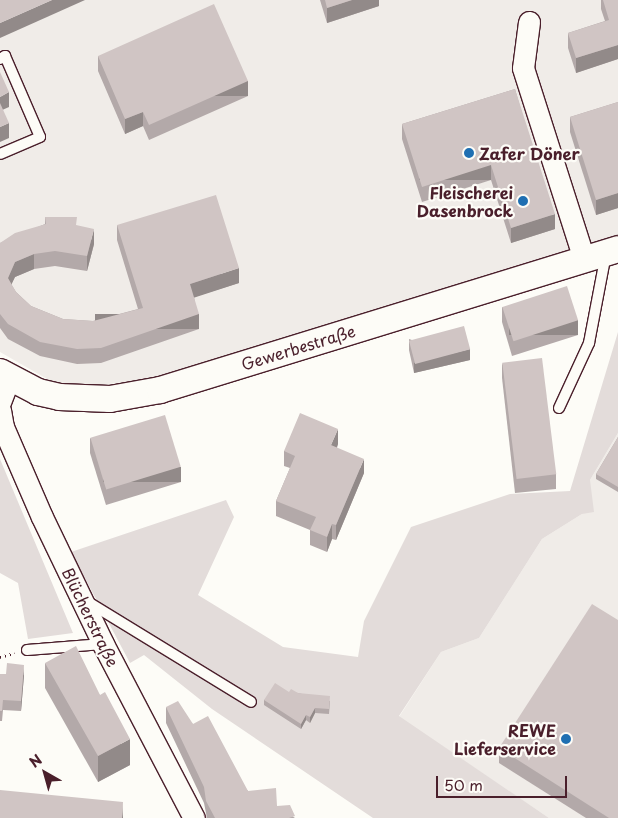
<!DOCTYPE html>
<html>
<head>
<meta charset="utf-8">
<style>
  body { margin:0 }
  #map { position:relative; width:618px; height:818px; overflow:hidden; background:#fdfcf7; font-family:"Playpen Sans",sans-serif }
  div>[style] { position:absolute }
  .built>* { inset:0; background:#f0ece8 }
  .green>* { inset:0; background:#e3dcda }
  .path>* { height:3px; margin-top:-1.5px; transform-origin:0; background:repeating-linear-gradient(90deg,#4a1f2b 0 1px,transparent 0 5px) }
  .roads { filter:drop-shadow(1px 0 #4a1f2b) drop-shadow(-1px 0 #4a1f2b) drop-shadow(0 1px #4a1f2b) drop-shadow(0 -1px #4a1f2b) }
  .service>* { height:10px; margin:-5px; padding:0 5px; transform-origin:5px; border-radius:5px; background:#fdfcf7 }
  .minor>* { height:21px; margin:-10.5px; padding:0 10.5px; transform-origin:10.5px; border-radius:10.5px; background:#fdfcf7 }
  .tertiary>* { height:26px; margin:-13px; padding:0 13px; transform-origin:13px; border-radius:13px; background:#fdfcf7 }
  .wall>* { inset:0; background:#b3a9a9 }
  .shaded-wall>* { inset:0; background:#928a89; transform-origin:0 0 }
  .building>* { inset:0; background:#d0c5c4; transform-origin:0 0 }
  .dots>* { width:14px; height:14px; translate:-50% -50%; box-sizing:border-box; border:2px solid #fdfcf7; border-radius:50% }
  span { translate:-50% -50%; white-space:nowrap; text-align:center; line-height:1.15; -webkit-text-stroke:4.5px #fdfcf7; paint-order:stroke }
  .poi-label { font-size:16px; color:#4a1f2b; font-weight:700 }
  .left { translate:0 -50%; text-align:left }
  .right { translate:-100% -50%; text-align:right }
  .street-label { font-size:16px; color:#4a1f2b }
  .north { position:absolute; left:20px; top:748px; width:50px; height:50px; -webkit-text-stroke:4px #fdfcf7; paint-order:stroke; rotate:322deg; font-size:14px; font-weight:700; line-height:20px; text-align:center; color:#4a1f2b }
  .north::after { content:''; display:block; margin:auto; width:18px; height:22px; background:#4a1f2b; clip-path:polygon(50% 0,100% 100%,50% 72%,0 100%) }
  .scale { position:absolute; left:436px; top:776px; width:131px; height:22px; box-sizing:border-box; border:2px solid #4a1f2b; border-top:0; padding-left:6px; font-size:15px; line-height:18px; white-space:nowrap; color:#4a1f2b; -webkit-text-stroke:4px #fdfcf7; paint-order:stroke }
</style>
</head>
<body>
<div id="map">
  <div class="built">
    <div style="clip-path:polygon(0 0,618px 0,618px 235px,157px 378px,83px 387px,49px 380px,0 352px)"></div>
    <div style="clip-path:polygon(618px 433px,618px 818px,549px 818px,399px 717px,441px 652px,479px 638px,542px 539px,582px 514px,590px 480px)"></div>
  </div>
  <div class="green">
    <div style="clip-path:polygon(618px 332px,618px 433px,590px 480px,594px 512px,582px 514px,542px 539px,479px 638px,441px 652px,399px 716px,549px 818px,373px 818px,212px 709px,144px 655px,130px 663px,71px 552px,226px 500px,234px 517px,198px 595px,283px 647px,358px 657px,364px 621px,411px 527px,510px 494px,570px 491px)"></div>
    <div style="clip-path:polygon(0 459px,73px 633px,28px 639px,18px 583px,0 573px)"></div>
  </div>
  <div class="path">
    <div style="left:0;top:657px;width:15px;rotate:-16deg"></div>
  </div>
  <div class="roads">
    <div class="service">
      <div style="left:0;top:59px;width:6px;rotate:-31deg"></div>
      <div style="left:5px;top:56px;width:88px;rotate:66.6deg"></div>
      <div style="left:40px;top:137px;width:43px;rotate:157deg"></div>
      <div style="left:559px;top:408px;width:72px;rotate:-65.2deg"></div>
      <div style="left:589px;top:343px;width:91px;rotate:-79.2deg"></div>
      <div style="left:88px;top:602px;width:191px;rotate:31.5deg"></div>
      <div style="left:27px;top:650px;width:76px;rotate:-4.5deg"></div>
    </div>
    <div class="minor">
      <div style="left:529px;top:22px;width:46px;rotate:97.4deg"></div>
      <div style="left:523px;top:68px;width:201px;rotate:72.3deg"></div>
      <div style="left:0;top:402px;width:25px;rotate:-69deg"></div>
      <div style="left:0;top:410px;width:17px;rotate:80deg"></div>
      <div style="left:3px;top:427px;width:98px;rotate:66.6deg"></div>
      <div style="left:42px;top:517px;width:141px;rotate:64.3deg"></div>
      <div style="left:103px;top:644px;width:196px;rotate:62.4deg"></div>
    </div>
    <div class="tertiary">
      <div style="left:0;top:372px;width:43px;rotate:27.8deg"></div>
      <div style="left:38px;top:392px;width:22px;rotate:13deg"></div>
      <div style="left:59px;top:397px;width:51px;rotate:2.2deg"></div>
      <div style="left:110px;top:399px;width:51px;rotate:-10.2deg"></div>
      <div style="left:160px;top:390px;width:479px;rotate:-17.1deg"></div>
    </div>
  </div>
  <div class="wall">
    <div style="clip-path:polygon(320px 0,379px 0,379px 6px,327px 23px)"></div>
    <div style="clip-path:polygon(601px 0,618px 0,618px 59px,576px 73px,568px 48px,568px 33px,605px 21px,601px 9px)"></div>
    <div style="clip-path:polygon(98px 56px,248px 96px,149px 140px,143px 126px,125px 134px,98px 71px)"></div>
    <div style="clip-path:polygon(515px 89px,555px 229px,511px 243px,491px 180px,422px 202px,402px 139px,402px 124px)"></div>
    <div style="clip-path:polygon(618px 102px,618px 208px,596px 215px,570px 132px,570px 117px)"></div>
    <div style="clip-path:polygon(45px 217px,77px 226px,94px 244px,87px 271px,55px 266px,34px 269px,15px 277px,11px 284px,16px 292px,31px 306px,63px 319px,93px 321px,138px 309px,117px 240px,117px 225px,239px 283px,194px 297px,199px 329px,101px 363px,77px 364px,40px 356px,8px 339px,0 328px,0 243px,45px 224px)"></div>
    <div style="clip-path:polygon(502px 307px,578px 335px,512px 356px,502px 322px)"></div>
    <div style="clip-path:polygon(409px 339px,470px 360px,414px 373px,409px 350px)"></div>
    <div style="clip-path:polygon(502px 363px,556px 474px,556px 489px,515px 493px,502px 378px)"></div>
    <div style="clip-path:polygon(618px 437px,618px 492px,596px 479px,596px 474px)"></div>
    <div style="clip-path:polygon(90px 438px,181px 482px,106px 505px,90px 453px)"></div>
    <div style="clip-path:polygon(338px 444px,337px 448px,364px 473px,336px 540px,332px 539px,327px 552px,310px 545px,310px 530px,276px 516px,276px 501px,290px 468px,284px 466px,284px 451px)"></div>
    <div style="clip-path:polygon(45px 663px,100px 695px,130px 765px,98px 782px,45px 688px)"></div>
    <div style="clip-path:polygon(0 674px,24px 675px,21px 711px,3px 710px,2px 721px,0 721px)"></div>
    <div style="clip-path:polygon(289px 692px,298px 693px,330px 701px,329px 714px,315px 713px,310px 723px,306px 720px,301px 729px,264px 705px,264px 700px)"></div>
    <div style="clip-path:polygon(166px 707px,193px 724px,248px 791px,277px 806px,295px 818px,207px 818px,204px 803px,166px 723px)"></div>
    <div style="clip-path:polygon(499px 748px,618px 818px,586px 818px,499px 763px)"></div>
  </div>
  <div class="shaded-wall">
    <div style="clip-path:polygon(52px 0,85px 0,0 38px,0 23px)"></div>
    <div style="clip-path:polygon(352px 0,379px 0,379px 6px,327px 23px,327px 8px)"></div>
    <div style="clip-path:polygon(618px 45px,618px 59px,576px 73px,576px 58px)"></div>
    <div style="left:248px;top:81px;width:15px;height:108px;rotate:90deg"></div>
    <div style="clip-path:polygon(9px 92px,9px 107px,0 111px,0 97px)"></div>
    <div style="clip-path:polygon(143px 112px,143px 126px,125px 134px,125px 119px)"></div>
    <div style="clip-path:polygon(9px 123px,9px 138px,0 142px,0 127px)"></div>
    <div style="left:491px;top:165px;width:15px;height:72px;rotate:90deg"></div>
    <div style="clip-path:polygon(618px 193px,618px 208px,596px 215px,596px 200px)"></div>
    <div style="clip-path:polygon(555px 214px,555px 229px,511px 243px,511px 228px)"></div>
    <div style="clip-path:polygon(94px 229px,94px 244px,87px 271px,87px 256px)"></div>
    <div style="clip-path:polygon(34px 254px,34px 269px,15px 277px,8px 292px,8px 278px,15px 262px)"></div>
    <div style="clip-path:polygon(239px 268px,239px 283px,190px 299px,190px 284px)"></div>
    <div style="left:199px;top:314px;width:15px;height:104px;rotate:90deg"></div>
    <div style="left:578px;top:320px;width:15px;height:69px;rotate:90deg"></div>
    <div style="clip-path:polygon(470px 349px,470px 360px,414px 373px,414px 363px)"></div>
    <div style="clip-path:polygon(338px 429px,338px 444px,331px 460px,331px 445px)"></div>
    <div style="clip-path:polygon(364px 459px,364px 473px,336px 540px,336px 525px)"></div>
    <div style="left:181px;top:467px;width:15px;height:78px;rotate:90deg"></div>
    <div style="clip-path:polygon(332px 524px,332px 539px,327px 552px,327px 537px)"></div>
    <div style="clip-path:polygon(24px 665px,24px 675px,21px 711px,21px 701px)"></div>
    <div style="clip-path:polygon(315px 708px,315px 713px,310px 723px,310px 717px)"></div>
    <div style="clip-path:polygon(306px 715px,306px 720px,301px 729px,301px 724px)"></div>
    <div style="clip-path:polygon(130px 739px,130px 765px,98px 782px,98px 756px)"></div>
    <div style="clip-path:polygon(123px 802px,123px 818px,122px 818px)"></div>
  </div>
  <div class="building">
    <div style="clip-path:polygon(0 0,52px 0,0 23px)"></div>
    <div style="clip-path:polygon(325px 0,352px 0,327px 8px)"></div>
    <div style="clip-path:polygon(603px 0,618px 0,618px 45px,576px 58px,568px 33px,609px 20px)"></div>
    <div style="clip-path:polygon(214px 4px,248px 81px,149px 125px,143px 112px,125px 119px,98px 56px)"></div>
    <div style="clip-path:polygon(0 72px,9px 92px,0 97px)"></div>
    <div style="clip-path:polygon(515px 89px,555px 214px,511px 228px,491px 165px,422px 187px,402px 124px)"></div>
    <div style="clip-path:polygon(618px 102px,618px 193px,596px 200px,570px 117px)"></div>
    <div style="clip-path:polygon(0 103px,9px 123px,0 127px)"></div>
    <div style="clip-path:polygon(216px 195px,239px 268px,190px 284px,199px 314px,101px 348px,77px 349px,40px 342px,8px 324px,0 314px,0 243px,15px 233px,46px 224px,45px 217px,77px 217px,76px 225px,94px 229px,87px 256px,55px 251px,34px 254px,15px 262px,8px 278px,16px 292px,31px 306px,63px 319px,93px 321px,143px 308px,117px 225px)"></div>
    <div style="left:567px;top:286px;width:36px;height:68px;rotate:72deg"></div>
    <div style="left:464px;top:326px;width:24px;height:57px;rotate:75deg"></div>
    <div style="left:542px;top:358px;width:117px;height:40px;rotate:83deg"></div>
    <div style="clip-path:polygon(300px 413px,338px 429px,331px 445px,364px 459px,336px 525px,332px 524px,327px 537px,310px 530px,316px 517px,276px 501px,295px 456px,284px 451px)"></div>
    <div style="left:165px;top:415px;width:54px;height:78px;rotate:73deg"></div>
    <div style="clip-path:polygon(618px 437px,618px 487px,596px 474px)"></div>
    <div style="clip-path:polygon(592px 604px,618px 620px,618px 818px,609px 818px,499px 748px)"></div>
    <div style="clip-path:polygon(76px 646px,100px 695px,105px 692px,130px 739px,98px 756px,45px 663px)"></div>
    <div style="clip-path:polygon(7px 663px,24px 665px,21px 701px,3px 700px,2px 711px,0 711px,0 674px,6px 674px)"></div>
    <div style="clip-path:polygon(275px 683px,289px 692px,291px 689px,298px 693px,330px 696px,329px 709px,315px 708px,310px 717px,306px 715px,301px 724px,264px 700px)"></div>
    <div style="clip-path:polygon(178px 701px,193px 724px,208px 716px,248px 791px,276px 788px,277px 806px,290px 805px,295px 816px,289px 818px,215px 818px,206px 801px,204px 787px,166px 707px)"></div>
    <div style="clip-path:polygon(0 790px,123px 802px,122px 818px,0 818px)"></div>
  </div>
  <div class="dots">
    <div style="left:469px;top:153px;background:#1f6fb2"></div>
    <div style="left:523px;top:201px;background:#1f6fb2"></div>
    <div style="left:566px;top:739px;background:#1f6fb2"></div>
  </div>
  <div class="poi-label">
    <span class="left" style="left:479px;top:153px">Zafer Döner</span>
    <span class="right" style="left:513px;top:201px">Fleischerei<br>Dasenbrock</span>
    <span class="right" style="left:556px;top:739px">REWE<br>Lieferservice</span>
  </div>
  <div class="street-label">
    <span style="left:298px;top:347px;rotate:-17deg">Gewerbestraße</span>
    <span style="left:91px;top:617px;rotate:64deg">Blücherstraße</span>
  </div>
  <div class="north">N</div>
  <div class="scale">50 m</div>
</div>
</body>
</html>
